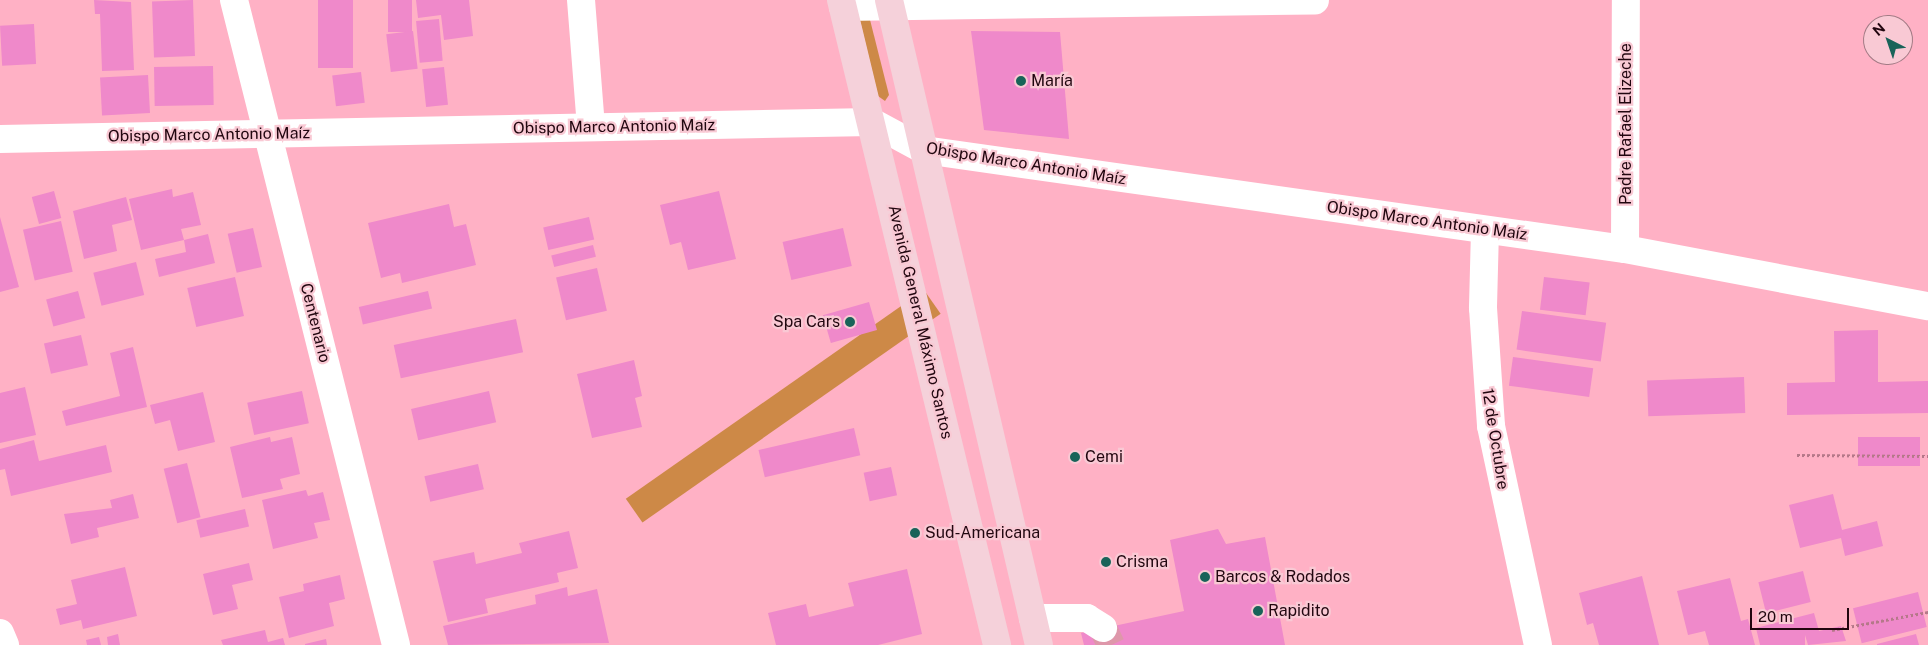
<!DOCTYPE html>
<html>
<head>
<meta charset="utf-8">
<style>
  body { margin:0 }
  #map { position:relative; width:1928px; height:645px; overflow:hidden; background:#ffb1c5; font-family:"Public Sans",sans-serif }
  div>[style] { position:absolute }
  .green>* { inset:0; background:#cd8947; transform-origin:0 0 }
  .building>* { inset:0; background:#ef89ca; transform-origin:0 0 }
  .minor-tunnel>* { height:28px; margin-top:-14px; transform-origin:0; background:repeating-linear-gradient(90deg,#de97aa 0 28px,transparent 0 42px) }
  .path>* { height:3px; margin-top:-1.5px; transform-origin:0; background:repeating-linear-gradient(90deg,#b57889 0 2.5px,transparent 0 5px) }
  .minor>* { height:28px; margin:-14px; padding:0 14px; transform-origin:14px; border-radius:14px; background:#fff }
  .major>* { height:28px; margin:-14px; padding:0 14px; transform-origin:14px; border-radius:14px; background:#f5d1da }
  .dots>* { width:14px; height:14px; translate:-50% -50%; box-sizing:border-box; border:2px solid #f9c9d4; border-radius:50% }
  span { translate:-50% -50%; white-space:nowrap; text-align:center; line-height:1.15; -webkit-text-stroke:4.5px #f9c9d4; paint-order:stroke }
  .poi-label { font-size:16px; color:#21060f }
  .left { translate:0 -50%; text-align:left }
  .right { translate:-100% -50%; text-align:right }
  .street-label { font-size:16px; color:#21060f }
  .north { position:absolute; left:1863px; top:15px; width:50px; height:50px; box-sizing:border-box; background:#f9c9d4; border:1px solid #a37b85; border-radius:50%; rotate:319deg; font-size:14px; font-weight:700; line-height:20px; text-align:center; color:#21060f }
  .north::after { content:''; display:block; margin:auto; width:18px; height:22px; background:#196359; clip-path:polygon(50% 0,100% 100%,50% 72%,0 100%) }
  .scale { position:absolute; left:1750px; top:608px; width:99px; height:22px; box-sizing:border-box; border:2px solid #21060f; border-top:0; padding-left:6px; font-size:15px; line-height:18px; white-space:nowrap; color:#21060f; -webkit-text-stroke:4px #f9c9d4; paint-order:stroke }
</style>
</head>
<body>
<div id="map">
  <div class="green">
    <div style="clip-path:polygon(855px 0,865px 0,889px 95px,885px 101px,878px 96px)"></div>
    <div style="left:924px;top:290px;width:29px;height:364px;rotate:55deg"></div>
  </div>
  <div class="building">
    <div style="clip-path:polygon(94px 0,131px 2px,134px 70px,102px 71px,100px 14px,95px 14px)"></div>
    <div style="left:193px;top:0;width:56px;height:41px;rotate:88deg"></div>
    <div style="left:318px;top:0;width:35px;height:68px"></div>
    <div style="left:388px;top:0;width:24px;height:32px"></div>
    <div style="clip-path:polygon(416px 0,469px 0,473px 36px,444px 40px,441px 15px,418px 18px)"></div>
    <div style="left:439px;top:19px;width:42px;height:23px;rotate:85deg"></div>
    <div style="left:34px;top:24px;width:40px;height:34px;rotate:87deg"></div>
    <div style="left:413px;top:31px;width:38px;height:27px;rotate:83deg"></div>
    <div style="clip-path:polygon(971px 31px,1060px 32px,1069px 139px,984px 130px)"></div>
    <div style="left:213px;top:66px;width:39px;height:59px;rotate:89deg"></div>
    <div style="left:444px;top:67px;width:38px;height:22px;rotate:84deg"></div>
    <div style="left:361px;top:72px;width:31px;height:29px;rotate:83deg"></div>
    <div style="left:148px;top:75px;width:38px;height:48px;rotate:87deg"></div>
    <div style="clip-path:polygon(172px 189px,173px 197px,193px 192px,201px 225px,181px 229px,184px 240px,208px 234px,215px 263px,159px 277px,155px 259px,186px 252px,184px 240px,141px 250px,129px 199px)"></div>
    <div style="left:54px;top:191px;width:28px;height:23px;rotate:75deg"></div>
    <div style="clip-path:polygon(719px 191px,736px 259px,688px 270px,681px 242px,670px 245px,660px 205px)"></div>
    <div style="clip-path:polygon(126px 197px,132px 220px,112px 225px,117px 251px,84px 259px,73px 211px)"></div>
    <div style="clip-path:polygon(449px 204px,454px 227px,466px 224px,476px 265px,402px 283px,400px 273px,381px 278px,368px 223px)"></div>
    <div style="clip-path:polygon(0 217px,19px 287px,0 292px)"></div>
    <div style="left:589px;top:217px;width:23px;height:47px;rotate:77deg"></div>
    <div style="left:61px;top:221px;width:52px;height:39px;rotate:77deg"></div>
    <div style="left:253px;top:228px;width:40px;height:26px;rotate:77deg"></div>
    <div style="left:843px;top:228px;width:39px;height:62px;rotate:77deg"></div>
    <div style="left:593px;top:245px;width:12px;height:43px;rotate:76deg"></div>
    <div style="left:136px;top:262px;width:34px;height:44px;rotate:76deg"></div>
    <div style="left:597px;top:268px;width:44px;height:42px;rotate:77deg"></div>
    <div style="left:235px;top:277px;width:40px;height:49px;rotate:77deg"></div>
    <div style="left:1544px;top:277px;width:46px;height:33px;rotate:7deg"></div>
    <div style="left:78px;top:291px;width:28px;height:33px;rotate:75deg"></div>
    <div style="left:428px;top:291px;width:18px;height:71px;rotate:77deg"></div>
    <div style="left:869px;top:302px;width:29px;height:48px;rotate:74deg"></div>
    <div style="left:1522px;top:311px;width:85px;height:39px;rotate:8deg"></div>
    <div style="left:516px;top:319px;width:34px;height:125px;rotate:78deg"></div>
    <div style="clip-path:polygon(1878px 330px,1878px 382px,1928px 381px,1928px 413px,1787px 415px,1787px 383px,1835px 382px,1834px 331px)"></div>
    <div style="left:81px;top:335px;width:31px;height:38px;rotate:77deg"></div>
    <div style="clip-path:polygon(133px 347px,147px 407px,66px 426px,62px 411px,120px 396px,110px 353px)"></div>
    <div style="left:1513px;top:357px;width:81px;height:29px;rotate:8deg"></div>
    <div style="clip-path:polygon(634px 360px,642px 396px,635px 398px,642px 427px,592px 438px,577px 374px)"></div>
    <div style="left:1744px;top:377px;width:36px;height:97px;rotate:88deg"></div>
    <div style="clip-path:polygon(25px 387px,36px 435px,0 443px,0 393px)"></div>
    <div style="left:302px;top:391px;width:33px;height:56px;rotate:78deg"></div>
    <div style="left:489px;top:391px;width:32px;height:80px;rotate:77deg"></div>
    <div style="clip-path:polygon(203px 392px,215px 442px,178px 451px,170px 420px,155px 424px,150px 405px)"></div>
    <div style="left:854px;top:428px;width:28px;height:98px;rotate:77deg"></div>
    <div style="clip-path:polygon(270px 437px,271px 442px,292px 437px,300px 474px,280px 479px,283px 489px,242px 498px,230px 447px)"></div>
    <div style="left:1920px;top:437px;width:29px;height:62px;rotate:90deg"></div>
    <div style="clip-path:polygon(34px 440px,39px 461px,106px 445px,112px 472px,11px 496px,5px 469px,0 470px,0 449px)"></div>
    <div style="left:187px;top:463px;width:56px;height:24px;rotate:76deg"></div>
    <div style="left:478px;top:464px;width:26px;height:55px;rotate:77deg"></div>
    <div style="left:891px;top:467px;width:29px;height:28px;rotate:78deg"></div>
    <div style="clip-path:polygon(306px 490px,308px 496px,323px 492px,330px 520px,314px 523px,318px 538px,273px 549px,262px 500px)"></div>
    <div style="clip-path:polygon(133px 494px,139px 518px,97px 528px,99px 537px,71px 544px,64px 514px,112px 508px,110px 500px)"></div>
    <div style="clip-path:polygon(1833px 494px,1842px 530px,1877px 521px,1883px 546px,1845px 556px,1841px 538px,1800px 548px,1789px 505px)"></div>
    <div style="left:245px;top:509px;width:18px;height:50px;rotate:77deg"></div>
    <div style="clip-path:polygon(1218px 529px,1226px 544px,1265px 537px,1285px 645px,1084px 645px,1081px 633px,1184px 611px,1170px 540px)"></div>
    <div style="clip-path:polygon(569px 531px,578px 568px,557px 573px,559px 582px,485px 599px,488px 613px,448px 622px,433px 561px,474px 552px,476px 564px,522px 553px,519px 543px)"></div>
    <div style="clip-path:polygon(249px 563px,253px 580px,232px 585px,238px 609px,213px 615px,203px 574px)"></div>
    <div style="clip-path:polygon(125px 567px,137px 616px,83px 629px,81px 620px,60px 625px,56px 609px,77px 604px,71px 580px)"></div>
    <div style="clip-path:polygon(907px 569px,922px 634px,878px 645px,776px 645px,768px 613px,806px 604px,809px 617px,854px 606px,848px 583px)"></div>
    <div style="left:1803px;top:571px;width:32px;height:46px;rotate:76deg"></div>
    <div style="clip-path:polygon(340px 575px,345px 599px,329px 603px,334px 626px,289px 638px,279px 597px,304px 591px,303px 584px)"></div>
    <div style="clip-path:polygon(1642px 576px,1659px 645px,1599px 645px,1593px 623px,1587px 625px,1579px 593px)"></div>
    <div style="clip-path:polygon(1730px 578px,1741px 621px,1748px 619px,1755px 645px,1709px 645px,1705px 631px,1688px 635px,1677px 591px)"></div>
    <div style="clip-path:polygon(567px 587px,568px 596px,597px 589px,609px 643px,448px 645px,443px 626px,536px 604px,535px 595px)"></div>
    <div style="left:1918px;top:592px;width:36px;height:67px;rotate:76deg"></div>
    <div style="clip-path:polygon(1814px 613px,1819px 631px,1841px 626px,1846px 641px,1808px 645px,1805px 635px,1805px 645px,1760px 645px,1756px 628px)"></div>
    <div style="clip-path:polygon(265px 630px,268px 642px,283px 638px,285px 645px,223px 645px,221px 640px)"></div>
    <div style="clip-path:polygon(118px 634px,120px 645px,108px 645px,107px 637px)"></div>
    <div style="clip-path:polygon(1916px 634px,1919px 645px,1877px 645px,1877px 644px)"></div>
    <div style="clip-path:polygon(99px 637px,101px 645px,87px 645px,86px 640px)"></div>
    <div style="clip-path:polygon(326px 639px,327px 645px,305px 645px,305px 644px)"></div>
  </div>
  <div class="minor-tunnel">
    <div style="left:1103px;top:628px;width:19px;rotate:65deg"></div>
  </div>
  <div class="path">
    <div style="left:1797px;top:455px;width:131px;rotate:0.4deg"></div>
    <div style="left:1832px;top:630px;width:98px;rotate:-10.6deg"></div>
  </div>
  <div class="minor">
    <div style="left:234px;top:0;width:665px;rotate:75.9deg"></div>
    <div style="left:581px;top:0;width:127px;rotate:85.5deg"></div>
    <div style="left:843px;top:7px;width:472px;rotate:-0.8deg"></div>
    <div style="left:0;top:139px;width:872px;rotate:-1.12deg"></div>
    <div style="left:872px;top:122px;width:59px;rotate:28.3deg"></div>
    <div style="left:924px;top:150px;width:708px;rotate:8.04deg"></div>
    <div style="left:1625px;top:249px;width:308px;rotate:10.7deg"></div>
    <div style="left:1485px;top:230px;width:78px;rotate:91.5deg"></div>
    <div style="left:1483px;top:308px;width:118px;rotate:86.1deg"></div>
    <div style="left:1491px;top:426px;width:224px;rotate:77.9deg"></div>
    <div style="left:1625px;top:249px;width:249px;rotate:-89.8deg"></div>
    <div style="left:1033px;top:618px;width:54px"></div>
    <div style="left:1087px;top:618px;width:19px;rotate:32deg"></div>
    <div style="left:0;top:633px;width:13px;rotate:67deg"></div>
  </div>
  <div class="major">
    <div style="left:841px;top:0;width:664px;rotate:76.4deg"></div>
    <div style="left:889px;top:0;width:662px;rotate:76.91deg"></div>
  </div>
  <div class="dots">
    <div style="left:1021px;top:81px;background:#196359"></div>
    <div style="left:850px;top:322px;background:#196359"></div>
    <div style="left:1075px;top:457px;background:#196359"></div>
    <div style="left:915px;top:533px;background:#196359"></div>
    <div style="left:1106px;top:562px;background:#196359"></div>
    <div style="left:1205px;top:577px;background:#196359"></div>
    <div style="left:1258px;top:611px;background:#196359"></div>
  </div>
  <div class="poi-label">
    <span class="left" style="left:1031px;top:81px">María</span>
    <span class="right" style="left:840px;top:322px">Spa Cars</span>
    <span class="left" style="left:1085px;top:457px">Cemi</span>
    <span class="left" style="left:925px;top:533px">Sud-Americana</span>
    <span class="left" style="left:1116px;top:562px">Crisma</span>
    <span class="left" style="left:1215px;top:577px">Barcos &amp; Rodados</span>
    <span class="left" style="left:1268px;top:611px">Rapidito</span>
  </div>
  <div class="street-label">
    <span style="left:1626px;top:124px;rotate:-90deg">Padre Rafael Elizeche</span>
    <span style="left:614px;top:127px;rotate:-1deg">Obispo Marco Antonio Maíz</span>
    <span style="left:209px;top:135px;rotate:-1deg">Obispo Marco Antonio Maíz</span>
    <span style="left:1026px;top:164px;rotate:9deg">Obispo Marco Antonio Maíz</span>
    <span style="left:1427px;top:221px;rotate:8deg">Obispo Marco Antonio Maíz</span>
    <span style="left:920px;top:322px;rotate:77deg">Avenida General Máximo Santos</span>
    <span style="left:315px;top:323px;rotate:76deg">Centenario</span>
    <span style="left:1495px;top:439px;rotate:81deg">12 de Octubre</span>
  </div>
  <div class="north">N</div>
  <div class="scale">20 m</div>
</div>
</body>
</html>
